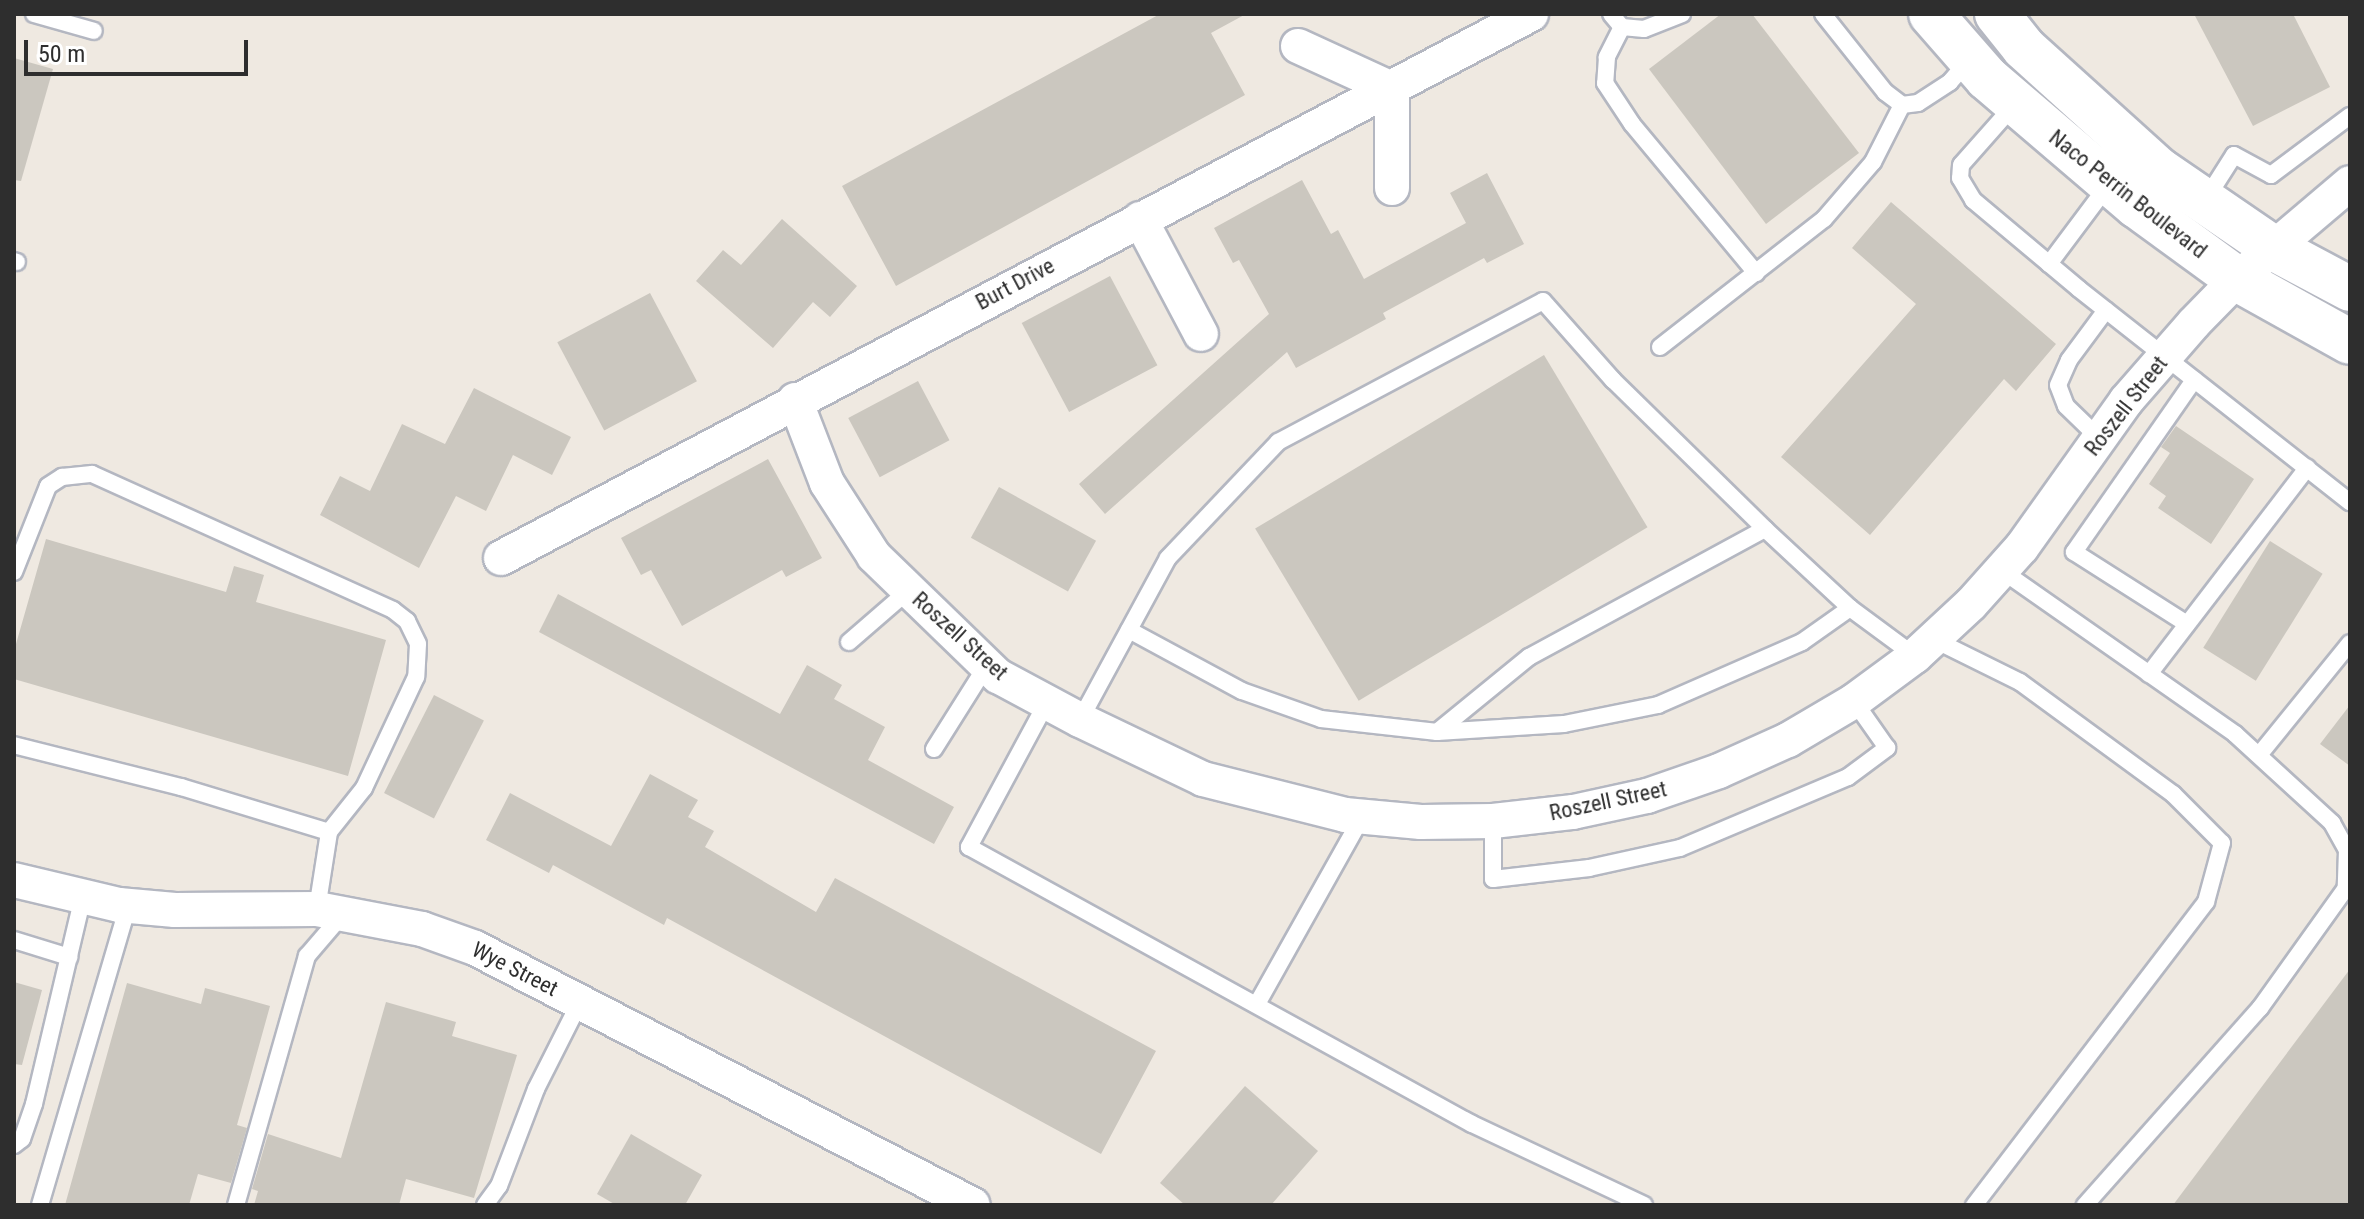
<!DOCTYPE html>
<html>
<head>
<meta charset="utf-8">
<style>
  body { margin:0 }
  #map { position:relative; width:2364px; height:1219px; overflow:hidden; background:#efe9e1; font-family:"Roboto Condensed",sans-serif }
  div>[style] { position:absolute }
  .building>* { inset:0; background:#cbc7bf; transform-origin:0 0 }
  .roads { filter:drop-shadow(2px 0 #b4b7c1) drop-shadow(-2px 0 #b4b7c1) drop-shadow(0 2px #b4b7c1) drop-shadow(0 -2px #b4b7c1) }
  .lane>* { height:16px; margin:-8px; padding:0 8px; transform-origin:8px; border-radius:8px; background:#fff }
  .street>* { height:34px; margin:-17px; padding:0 17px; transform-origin:17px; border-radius:17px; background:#fff }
  .secondary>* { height:44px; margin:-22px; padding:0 22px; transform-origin:22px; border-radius:22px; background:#fff }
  span { translate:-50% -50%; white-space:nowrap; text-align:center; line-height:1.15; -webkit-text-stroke:6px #fff; paint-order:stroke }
  .street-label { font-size:22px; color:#2e2e2e }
  .frame { position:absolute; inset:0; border:16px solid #2e2e2e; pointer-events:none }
  .scale { position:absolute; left:24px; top:40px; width:224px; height:36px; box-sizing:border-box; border:4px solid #2e2e2e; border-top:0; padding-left:10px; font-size:24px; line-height:28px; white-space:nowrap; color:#2e2e2e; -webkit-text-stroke:6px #fff; paint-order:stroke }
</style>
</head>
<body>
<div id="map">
  <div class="building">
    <div style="clip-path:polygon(1160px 14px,1246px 14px,1211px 33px,1245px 95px,896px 286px,842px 186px)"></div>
    <div style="clip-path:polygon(1721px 14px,1752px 14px,1859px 153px,1766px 224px,1649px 69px)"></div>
    <div style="clip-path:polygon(2194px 14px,2293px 14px,2330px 87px,2253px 126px)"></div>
    <div style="clip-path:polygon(14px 58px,53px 69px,21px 181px,14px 180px)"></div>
    <div style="clip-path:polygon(1487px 173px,1524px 244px,1487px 263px,1484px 258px,1383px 313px,1386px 319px,1296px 368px,1287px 352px,1105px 514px,1079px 484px,1269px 314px,1239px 260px,1233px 263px,1214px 228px,1302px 180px,1331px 234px,1338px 230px,1364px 279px,1466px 223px,1450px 193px)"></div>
    <div style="clip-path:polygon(1891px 202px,2056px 344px,2016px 391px,2004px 379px,1870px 535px,1781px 457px,1916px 304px,1852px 248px)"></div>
    <div style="clip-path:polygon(782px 219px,857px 286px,830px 317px,813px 302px,773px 348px,696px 281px,723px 250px,741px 265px)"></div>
    <div style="left:1110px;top:276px;width:101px;height:100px;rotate:62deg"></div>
    <div style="left:650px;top:293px;width:100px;height:105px;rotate:62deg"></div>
    <div style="left:1544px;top:355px;width:201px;height:337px;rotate:59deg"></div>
    <div style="left:918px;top:381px;width:67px;height:79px;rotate:62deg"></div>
    <div style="clip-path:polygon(474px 388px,571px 437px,552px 475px,513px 455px,486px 511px,456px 496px,419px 568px,320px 515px,340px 476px,370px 491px,402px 424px,445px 444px)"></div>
    <div style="clip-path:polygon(2176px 426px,2254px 479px,2211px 544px,2158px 508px,2166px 496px,2149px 484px,2170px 453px,2161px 447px)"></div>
    <div style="clip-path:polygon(768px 459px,822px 558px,786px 577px,782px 570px,682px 626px,651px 570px,641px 575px,621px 538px)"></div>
    <div style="left:999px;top:487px;width:111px;height:58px;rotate:29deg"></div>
    <div style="clip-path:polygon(46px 539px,226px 592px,234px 566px,264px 575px,256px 602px,386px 640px,348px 776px,14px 679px,14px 651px)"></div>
    <div style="left:2270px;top:541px;width:62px;height:126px;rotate:32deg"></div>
    <div style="clip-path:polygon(558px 594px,780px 714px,807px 665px,842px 685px,834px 699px,885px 727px,868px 760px,954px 807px,934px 844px,539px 632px)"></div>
    <div style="left:434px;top:695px;width:56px;height:110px;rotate:27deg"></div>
    <div style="clip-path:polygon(2350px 705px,2350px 766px,2320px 744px)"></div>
    <div style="clip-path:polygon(650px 774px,698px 800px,688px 817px,714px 831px,705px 847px,816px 912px,835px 878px,1156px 1051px,1101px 1154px,667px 918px,664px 925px,553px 865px,549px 873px,486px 840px,510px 793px,611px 846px)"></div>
    <div style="clip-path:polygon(2350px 969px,2350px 1205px,2173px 1205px)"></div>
    <div style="clip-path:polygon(14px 982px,42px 990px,22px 1065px,14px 1064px)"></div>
    <div style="clip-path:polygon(127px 983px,201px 1004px,205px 988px,270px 1006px,237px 1125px,247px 1128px,231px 1183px,198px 1174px,189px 1205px,65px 1205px)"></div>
    <div style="clip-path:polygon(386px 1002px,456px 1022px,452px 1036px,517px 1055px,474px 1198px,406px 1179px,399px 1205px,254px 1205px,258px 1191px,252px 1189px,268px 1134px,341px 1158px)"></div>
    <div style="clip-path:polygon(1245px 1086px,1318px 1151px,1271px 1205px,1185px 1205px,1160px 1183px)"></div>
    <div style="clip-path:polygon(631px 1134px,702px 1175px,685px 1205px,616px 1205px,597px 1194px)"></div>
  </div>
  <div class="roads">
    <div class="lane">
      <div style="left:34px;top:14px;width:62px;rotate:15.8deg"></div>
      <div style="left:1611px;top:14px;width:17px;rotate:50deg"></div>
      <div style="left:1622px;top:27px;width:22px;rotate:5deg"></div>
      <div style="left:1644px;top:29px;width:41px;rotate:-21.5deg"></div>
      <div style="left:1823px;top:14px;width:100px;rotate:51.5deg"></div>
      <div style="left:1885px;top:92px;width:21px;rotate:37deg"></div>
      <div style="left:1902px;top:105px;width:16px;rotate:-7deg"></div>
      <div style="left:1918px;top:103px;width:38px;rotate:-33deg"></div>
      <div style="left:1950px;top:82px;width:30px;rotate:-49deg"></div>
      <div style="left:1622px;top:27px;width:34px;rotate:117deg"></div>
      <div style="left:1607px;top:57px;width:26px;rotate:94deg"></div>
      <div style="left:1605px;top:83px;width:49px;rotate:56.6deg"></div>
      <div style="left:1632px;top:124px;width:194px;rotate:50.2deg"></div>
      <div style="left:2015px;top:104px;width:81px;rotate:131.5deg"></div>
      <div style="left:1961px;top:165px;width:13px;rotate:94deg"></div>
      <div style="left:1960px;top:178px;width:26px;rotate:59deg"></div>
      <div style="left:1973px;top:200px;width:138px;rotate:40deg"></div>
      <div style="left:2079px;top:289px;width:345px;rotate:38.2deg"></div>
      <div style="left:2206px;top:199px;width:52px;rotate:-57.5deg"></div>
      <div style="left:2234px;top:155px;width:42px;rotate:28.4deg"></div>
      <div style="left:2271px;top:175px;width:99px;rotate:-36.8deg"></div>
      <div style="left:14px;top:261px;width:3px;rotate:18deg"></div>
      <div style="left:2049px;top:264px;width:99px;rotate:-53.2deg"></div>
      <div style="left:1660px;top:347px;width:208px;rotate:-38deg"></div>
      <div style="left:1824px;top:219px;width:75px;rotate:-49.3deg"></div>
      <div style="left:1873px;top:162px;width:64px;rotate:-63deg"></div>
      <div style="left:2099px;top:438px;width:46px;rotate:-135.9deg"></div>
      <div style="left:2066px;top:406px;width:22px;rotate:-111deg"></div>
      <div style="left:2058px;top:385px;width:27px;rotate:-66deg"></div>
      <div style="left:2069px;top:360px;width:62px;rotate:-53.5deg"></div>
      <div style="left:2001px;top:570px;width:286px;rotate:35deg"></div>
      <div style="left:2235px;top:734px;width:132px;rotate:42.5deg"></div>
      <div style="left:2332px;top:823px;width:31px;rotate:61deg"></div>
      <div style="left:2347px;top:850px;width:38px;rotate:92deg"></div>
      <div style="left:2346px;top:888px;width:148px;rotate:125.6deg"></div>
      <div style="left:2260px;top:1008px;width:264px;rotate:131.6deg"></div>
      <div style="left:14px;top:572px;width:92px;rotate:-68.4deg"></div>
      <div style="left:48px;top:486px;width:17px;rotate:-33deg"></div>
      <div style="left:62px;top:477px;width:30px;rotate:-6deg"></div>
      <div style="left:92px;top:474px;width:330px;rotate:24.3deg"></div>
      <div style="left:393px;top:610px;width:18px;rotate:38deg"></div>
      <div style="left:407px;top:621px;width:25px;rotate:64deg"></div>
      <div style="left:418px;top:644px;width:33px;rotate:93deg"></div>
      <div style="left:416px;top:677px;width:123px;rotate:115.1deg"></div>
      <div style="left:364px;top:788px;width:56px;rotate:128.5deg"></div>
      <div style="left:329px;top:832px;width:155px;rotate:-163.1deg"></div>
      <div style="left:181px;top:787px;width:172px;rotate:-165.9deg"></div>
      <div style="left:2187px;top:624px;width:134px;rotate:-147.5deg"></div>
      <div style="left:2074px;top:552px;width:210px;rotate:-55.1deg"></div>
      <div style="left:1129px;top:630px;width:128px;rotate:28.4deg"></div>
      <div style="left:1242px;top:691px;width:84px;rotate:19.5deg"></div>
      <div style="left:1321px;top:719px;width:117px;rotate:6.4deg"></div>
      <div style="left:1437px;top:732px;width:127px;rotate:-3.6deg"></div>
      <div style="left:1564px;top:724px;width:96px;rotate:-11.4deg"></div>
      <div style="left:1658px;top:705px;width:157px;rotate:-23.6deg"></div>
      <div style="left:1802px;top:642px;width:59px;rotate:-35.3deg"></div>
      <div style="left:1933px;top:639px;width:97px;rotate:26.3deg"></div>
      <div style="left:2020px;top:682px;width:190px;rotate:36.2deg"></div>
      <div style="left:2173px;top:794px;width:69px;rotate:45deg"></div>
      <div style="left:2222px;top:843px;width:61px;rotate:105.2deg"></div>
      <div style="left:2206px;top:902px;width:382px;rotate:127.4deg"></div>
      <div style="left:849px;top:642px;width:79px;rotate:-40.9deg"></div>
      <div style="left:2149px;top:674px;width:260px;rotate:-52.5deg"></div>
      <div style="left:1047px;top:702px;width:165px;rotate:118.3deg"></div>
      <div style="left:969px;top:847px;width:574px;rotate:28.84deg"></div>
      <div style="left:1472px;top:1124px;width:190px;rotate:25.2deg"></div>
      <div style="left:1080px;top:720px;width:184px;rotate:-61.5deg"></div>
      <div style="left:1168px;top:558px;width:160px;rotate:-46.5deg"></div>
      <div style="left:1278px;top:442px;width:300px;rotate:-28deg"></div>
      <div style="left:1543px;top:301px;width:106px;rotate:48.5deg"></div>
      <div style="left:1613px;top:380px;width:213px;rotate:44.4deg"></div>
      <div style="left:1765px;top:529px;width:116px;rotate:42.9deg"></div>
      <div style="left:1850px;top:608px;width:81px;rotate:36.4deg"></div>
      <div style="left:1437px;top:732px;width:119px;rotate:-39.2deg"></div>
      <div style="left:1529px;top:657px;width:268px;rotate:-28.5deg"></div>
      <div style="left:934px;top:749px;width:99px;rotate:-57.8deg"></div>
      <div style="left:2259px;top:755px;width:144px;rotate:-50.9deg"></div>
      <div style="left:1493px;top:821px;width:58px;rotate:90deg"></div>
      <div style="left:1493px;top:879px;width:97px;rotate:-6.5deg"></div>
      <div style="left:1589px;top:868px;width:93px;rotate:-12.4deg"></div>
      <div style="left:1680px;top:848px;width:182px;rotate:-22.9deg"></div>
      <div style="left:1848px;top:777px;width:49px;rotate:-36.6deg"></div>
      <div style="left:1887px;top:748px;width:57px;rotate:-125.1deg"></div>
      <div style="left:317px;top:909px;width:78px;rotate:-81.1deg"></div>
      <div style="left:14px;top:940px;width:58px;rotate:17.2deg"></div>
      <div style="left:1257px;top:1004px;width:214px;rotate:-60.7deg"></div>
      <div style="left:14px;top:1145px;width:10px;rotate:-37deg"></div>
      <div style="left:22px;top:1139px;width:37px;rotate:-71deg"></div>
      <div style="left:34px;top:1104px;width:213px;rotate:-76.7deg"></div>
      <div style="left:40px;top:1205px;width:312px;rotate:-73.6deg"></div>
      <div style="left:236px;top:1205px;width:259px;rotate:-74.1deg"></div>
      <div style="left:307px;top:956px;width:55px;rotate:-49.4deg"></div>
      <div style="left:485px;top:1205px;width:24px;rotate:-54deg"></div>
      <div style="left:499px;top:1186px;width:104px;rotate:-69.1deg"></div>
      <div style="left:536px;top:1089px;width:97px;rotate:-63.2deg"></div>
    </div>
    <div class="street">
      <div style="left:1298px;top:46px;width:103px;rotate:24.6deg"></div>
      <div style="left:1392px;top:89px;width:99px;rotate:90deg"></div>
      <div style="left:1140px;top:219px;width:130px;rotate:62.1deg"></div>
      <div style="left:795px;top:400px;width:89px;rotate:68.9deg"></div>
      <div style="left:827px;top:483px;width:87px;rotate:57.2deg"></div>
      <div style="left:874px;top:556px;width:173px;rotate:44.1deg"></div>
      <div style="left:998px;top:676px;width:93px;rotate:28.2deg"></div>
      <div style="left:1080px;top:720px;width:136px;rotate:25.6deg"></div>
      <div style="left:1203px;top:779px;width:146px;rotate:14.2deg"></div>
      <div style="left:1345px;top:815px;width:76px;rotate:5.3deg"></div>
      <div style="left:1421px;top:822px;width:72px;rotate:-0.8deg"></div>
      <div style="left:1493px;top:821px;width:81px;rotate:-6.4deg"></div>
      <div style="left:1573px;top:812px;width:76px;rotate:-12.2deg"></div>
      <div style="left:1647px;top:796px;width:76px;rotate:-19.1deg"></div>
      <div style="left:1719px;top:771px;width:76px;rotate:-24.2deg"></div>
      <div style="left:1788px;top:740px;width:77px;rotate:-30.6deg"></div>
      <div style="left:1854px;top:701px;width:76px;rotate:-36.4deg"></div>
      <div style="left:1915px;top:656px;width:76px;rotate:-42.9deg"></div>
      <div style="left:1971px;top:604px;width:76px;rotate:-48.2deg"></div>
      <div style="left:2022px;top:547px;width:179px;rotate:-54.5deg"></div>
      <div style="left:2126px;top:401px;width:103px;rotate:-48.9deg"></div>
      <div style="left:2194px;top:323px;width:62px;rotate:-45.7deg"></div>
      <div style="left:2237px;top:279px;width:148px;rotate:-40.3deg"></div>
      <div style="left:501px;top:558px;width:1165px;rotate:-27.84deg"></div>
      <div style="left:14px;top:880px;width:108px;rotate:13.4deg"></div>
      <div style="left:119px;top:905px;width:56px;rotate:5.1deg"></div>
      <div style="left:175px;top:910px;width:142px;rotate:-0.4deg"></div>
      <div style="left:317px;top:909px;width:107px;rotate:10.8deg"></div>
      <div style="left:422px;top:929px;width:56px;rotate:19.7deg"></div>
      <div style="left:475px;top:948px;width:560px;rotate:27.3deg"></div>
    </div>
    <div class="secondary">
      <div style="left:1931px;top:14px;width:85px;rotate:48.8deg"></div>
      <div style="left:1987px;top:78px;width:197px;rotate:40.5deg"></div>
      <div style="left:2137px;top:206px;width:124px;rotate:36.1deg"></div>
      <div style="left:2237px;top:279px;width:129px;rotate:29.1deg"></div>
      <div style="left:1997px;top:14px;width:43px;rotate:51.5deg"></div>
      <div style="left:2024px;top:48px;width:182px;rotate:42.1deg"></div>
      <div style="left:2159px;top:170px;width:138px;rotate:34.4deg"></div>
      <div style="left:2273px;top:248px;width:87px;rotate:28deg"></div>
    </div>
  </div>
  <div class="street-label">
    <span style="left:2128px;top:194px;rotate:38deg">Naco Perrin Boulevard</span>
    <span style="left:1015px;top:284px;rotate:-28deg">Burt Drive</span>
    <span style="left:2126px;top:406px;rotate:-52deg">Roszell Street</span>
    <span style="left:960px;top:636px;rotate:42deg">Roszell Street</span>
    <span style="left:1608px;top:801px;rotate:-12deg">Roszell Street</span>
    <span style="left:515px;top:969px;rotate:27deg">Wye Street</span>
  </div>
  <div class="frame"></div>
  <div class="scale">50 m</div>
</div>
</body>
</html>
